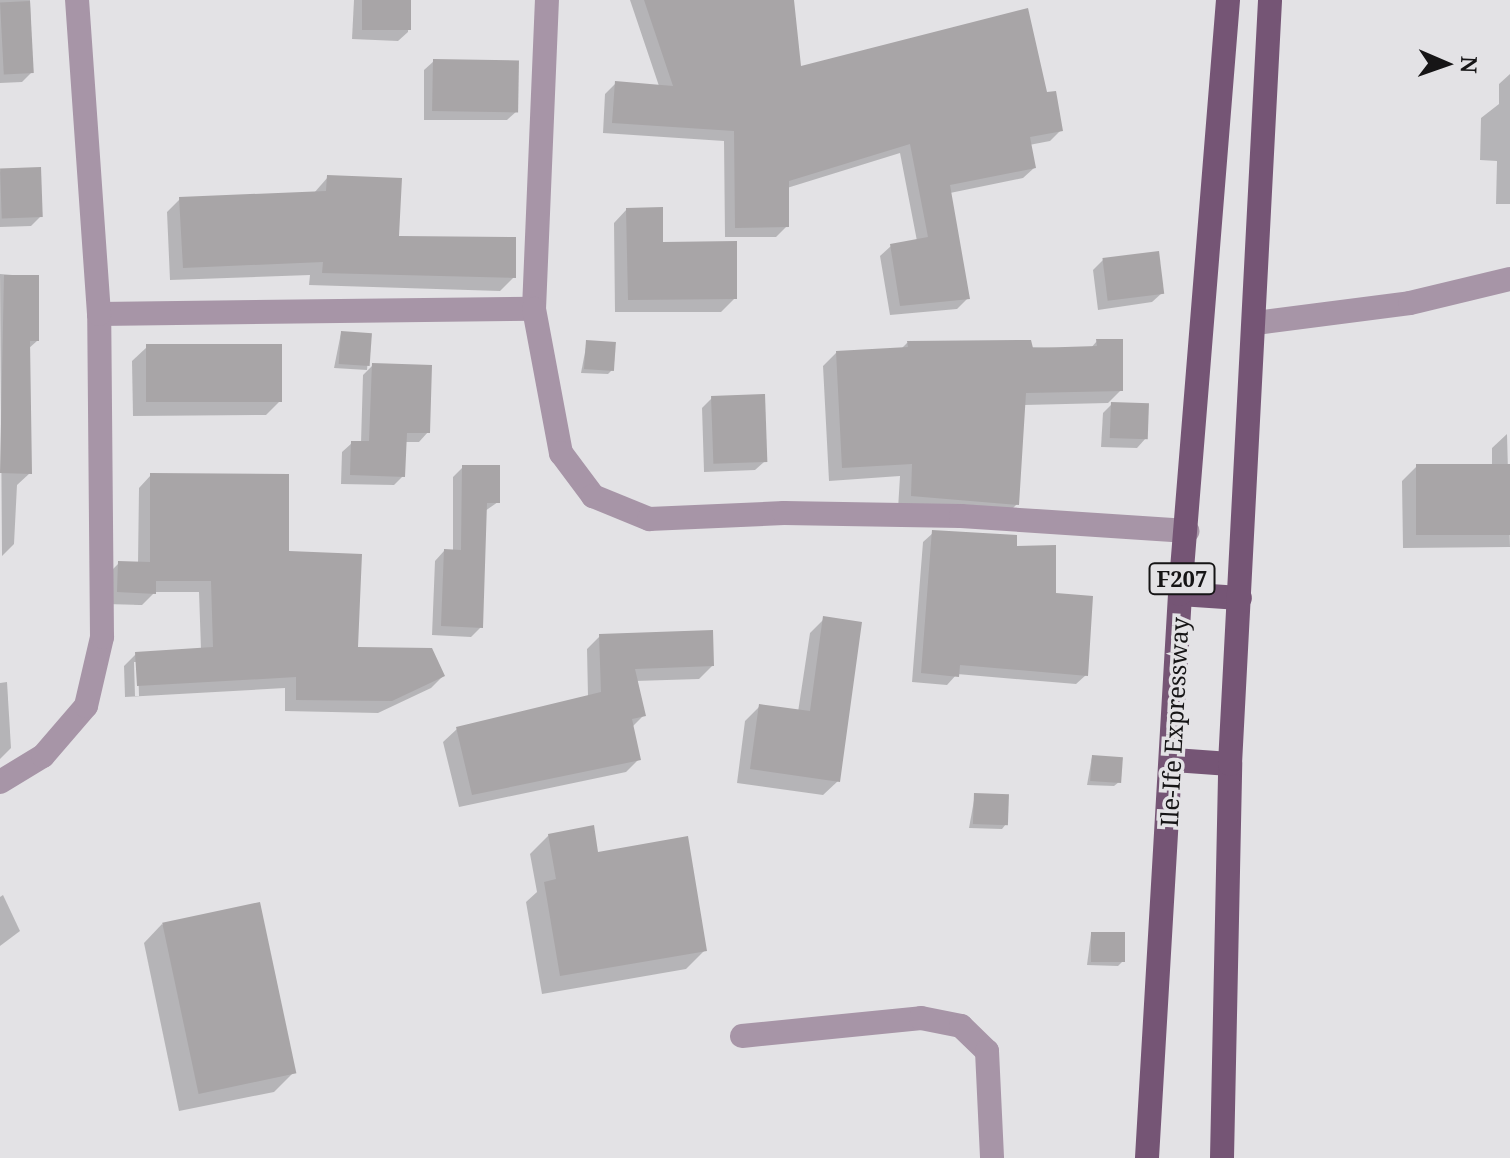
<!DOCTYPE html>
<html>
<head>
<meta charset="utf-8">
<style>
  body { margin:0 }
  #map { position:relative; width:1510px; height:1158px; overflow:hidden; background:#e3e2e5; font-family:"Noto Serif",serif }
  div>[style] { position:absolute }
  .shadow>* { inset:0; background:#0003 }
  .building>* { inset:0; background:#a8a5a7; transform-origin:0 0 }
  .minor>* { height:24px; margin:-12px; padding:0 12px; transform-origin:12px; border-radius:12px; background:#a795a7 }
  .major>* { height:24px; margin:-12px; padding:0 12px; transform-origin:12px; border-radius:12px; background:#755575 }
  span { translate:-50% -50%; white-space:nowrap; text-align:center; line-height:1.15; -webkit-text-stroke:7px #e3e2e5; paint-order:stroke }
  .shield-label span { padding:2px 6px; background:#e3e2e5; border:2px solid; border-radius:6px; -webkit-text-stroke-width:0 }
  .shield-label { font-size:22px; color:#161516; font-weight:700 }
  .street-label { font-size:24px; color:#161516 }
  .north { position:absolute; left:1406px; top:24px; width:80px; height:80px; -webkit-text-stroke:6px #e3e2e5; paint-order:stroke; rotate:92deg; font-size:22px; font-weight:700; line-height:32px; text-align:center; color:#161516 }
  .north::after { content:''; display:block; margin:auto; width:28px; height:36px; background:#161516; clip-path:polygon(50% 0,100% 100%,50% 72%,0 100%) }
</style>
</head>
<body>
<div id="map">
  <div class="shadow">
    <div style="clip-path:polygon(0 0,30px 0,32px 72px,22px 82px,0 83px)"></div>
    <div style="clip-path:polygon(354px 0,409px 0,408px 32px,398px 41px,352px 39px)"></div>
    <div style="clip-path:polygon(630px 0,792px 0,799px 68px,1046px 95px,1061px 130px,1050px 141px,1029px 145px,1034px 168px,1023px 178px,950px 193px,968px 298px,957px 309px,890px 315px,880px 256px,891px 246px,917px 241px,900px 153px,787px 188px,787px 226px,776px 237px,725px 237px,724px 141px,603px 133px,605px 94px,616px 83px,659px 86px)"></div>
    <div style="clip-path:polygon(434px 61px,517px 111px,507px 120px,424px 120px,424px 70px)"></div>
    <div style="clip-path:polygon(1510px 74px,1510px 204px,1496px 204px,1497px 161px,1480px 160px,1481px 118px,1499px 104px,1499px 84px)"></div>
    <div style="clip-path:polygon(0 171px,41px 216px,31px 226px,0 227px)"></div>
    <div style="clip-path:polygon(328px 177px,396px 238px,514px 277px,500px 291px,309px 285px,310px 275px,170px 280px,167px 212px,180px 199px,314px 193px)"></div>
    <div style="clip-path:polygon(627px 209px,661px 244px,735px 298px,721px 312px,615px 312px,614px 223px)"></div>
    <div style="clip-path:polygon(1103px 260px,1162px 293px,1152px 302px,1098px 310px,1093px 270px)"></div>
    <div style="clip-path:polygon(0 274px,37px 277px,37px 341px,28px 349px,30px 473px,17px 485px,14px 544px,2px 556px)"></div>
    <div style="clip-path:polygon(341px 333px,370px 335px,367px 370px,334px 368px)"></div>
    <div style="clip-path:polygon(1097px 341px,1121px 390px,1108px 403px,1024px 405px,1017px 504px,1004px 517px,898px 509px,900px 476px,829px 481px,823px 366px,836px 353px,901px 349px,907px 343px,1090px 349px)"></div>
    <div style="clip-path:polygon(587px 342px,612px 370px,608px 374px,581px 373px)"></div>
    <div style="clip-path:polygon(147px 347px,280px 401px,266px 415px,133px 416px,132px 361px)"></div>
    <div style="clip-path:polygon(373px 365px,428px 432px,419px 442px,405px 442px,403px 476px,394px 485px,341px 484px,342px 452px,352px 443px,361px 443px,363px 375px)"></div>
    <div style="clip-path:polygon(712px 398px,765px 461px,755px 470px,704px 472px,702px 408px)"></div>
    <div style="clip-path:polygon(1112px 404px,1146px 438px,1137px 448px,1101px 447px,1103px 413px)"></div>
    <div style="clip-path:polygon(1507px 434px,1510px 547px,1403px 548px,1402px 481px,1417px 466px,1492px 466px,1492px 448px)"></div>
    <div style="clip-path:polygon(463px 467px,498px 502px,485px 511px,481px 627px,471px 637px,432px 635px,435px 561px,444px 551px,453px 552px,453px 477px)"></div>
    <div style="clip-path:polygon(evenodd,151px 475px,287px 553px,356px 649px,443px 676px,431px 688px,378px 713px,285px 711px,285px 688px,125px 697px,124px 666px,136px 654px,201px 650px,199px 592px,155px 592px,142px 605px,106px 604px,107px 575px,119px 563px,138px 563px,139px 488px,151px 475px,134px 662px,138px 662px,139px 696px,135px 696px,134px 662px)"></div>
    <div style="clip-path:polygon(933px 533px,1015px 548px,1054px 595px,1086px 675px,1076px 684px,957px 674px,947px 685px,912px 682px,923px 542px)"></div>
    <div style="clip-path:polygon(824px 619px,838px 781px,823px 795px,737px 783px,745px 721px,760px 706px,798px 712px,810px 633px)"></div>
    <div style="clip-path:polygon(600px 636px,712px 666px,699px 679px,635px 681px,643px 716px,632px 727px,639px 759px,626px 772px,459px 807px,443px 742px,457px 729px,588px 697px,587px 649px)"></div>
    <div style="clip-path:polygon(7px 682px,11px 748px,0 759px,0 683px)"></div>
    <div style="clip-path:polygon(1092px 757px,1119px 782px,1114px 786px,1087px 785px)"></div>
    <div style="clip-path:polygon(975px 795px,1006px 824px,1002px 829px,969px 828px)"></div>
    <div style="clip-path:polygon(549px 835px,597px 854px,705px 950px,686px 969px,542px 994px,526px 902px,537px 892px,530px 854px)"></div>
    <div style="clip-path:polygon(3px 895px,20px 931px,0 946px,0 897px)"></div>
    <div style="clip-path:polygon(162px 924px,293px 1073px,274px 1092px,179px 1111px,144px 943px)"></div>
    <div style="clip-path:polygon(1091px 934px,1122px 962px,1118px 966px,1087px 965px)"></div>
  </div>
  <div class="building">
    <div style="left:362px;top:0;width:49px;height:30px"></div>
    <div style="clip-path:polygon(644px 0,794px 0,801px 66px,1028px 8px,1047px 92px,1056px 91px,1063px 131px,1030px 137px,1036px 168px,950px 185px,970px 299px,900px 306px,890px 244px,928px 237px,910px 144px,789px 181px,789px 227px,735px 228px,734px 131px,612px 123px,615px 81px,673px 86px)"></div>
    <div style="left:30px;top:1px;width:72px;height:30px;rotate:87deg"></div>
    <div style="left:433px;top:59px;width:86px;height:52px;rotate:1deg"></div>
    <div style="left:41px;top:167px;width:50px;height:41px;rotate:88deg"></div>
    <div style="clip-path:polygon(327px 175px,402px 178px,399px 236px,516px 237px,516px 278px,322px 273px,323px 262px,183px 268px,179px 197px,326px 191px)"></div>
    <div style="clip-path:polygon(663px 207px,663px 242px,737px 241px,737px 299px,628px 300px,626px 208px)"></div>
    <div style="left:1159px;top:251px;width:43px;height:57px;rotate:83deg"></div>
    <div style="clip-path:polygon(4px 275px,39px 275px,39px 341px,30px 341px,32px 474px,0 473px)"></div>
    <div style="left:341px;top:331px;width:31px;height:33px;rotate:4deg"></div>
    <div style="clip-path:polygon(1096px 339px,1123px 339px,1123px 391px,1026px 393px,1019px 505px,911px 496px,912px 464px,842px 468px,836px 351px,908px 347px,907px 341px,1031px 340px,1033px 348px,1097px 346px)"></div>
    <div style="left:586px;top:340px;width:30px;height:29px;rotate:4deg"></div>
    <div style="left:282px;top:344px;width:58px;height:136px;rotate:90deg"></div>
    <div style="clip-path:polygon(372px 363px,432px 365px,430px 433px,407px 433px,405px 477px,350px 475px,351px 441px,369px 441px)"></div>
    <div style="left:765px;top:394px;width:68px;height:54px;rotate:88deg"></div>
    <div style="left:1111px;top:402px;width:38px;height:36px;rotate:2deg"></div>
    <div style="left:1416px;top:464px;width:94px;height:71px"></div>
    <div style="clip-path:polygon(462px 465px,500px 465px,500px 503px,487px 503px,483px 628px,441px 626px,444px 549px,461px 550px)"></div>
    <div style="clip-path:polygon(150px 473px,289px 474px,289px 551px,362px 554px,358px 647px,432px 648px,445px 676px,392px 701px,296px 700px,296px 677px,137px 686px,135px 652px,213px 647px,211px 581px,156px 581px,156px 594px,117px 592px,118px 561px,150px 562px)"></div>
    <div style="clip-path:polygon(932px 530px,1017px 535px,1017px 546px,1056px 545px,1056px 593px,1093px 596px,1088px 676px,960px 665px,959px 677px,921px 673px)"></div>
    <div style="clip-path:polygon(823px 616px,862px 622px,840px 782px,750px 769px,759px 704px,810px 711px)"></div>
    <div style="clip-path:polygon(713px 630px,714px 666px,635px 669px,646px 716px,632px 719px,641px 760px,472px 795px,456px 727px,601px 692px,599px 634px)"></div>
    <div style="left:1092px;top:755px;width:31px;height:26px;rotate:4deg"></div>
    <div style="left:974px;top:793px;width:35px;height:31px;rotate:2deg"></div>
    <div style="clip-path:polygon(594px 825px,598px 852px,688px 836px,707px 951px,560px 976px,544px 882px,556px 879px,548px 834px)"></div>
    <div style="left:260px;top:902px;width:175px;height:100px;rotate:78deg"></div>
    <div style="left:1091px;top:932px;width:34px;height:30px"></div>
  </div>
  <div class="minor">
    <div style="left:534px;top:309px;width:309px;rotate:-87.6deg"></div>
    <div style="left:99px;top:314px;width:435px;rotate:-0.7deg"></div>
    <div style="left:534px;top:309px;width:147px;rotate:79.4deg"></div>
    <div style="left:561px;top:453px;width:54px;rotate:53.3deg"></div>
    <div style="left:593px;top:496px;width:61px;rotate:22.3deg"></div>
    <div style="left:649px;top:519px;width:135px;rotate:-2.5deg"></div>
    <div style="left:784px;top:513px;width:177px;rotate:1deg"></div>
    <div style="left:961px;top:516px;width:227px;rotate:3.8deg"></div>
    <div style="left:1256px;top:323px;width:155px;rotate:-7.4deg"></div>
    <div style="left:1410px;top:303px;width:103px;rotate:-13.5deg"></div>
    <div style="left:0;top:782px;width:50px;rotate:-31.2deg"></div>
    <div style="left:43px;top:756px;width:66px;rotate:-49.3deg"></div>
    <div style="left:86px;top:706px;width:71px;rotate:-76.9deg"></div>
    <div style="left:102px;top:637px;width:323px;rotate:-90.5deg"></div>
    <div style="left:99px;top:314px;width:315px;rotate:-94deg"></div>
    <div style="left:742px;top:1036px;width:180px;rotate:-5.7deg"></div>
    <div style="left:921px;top:1018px;width:41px;rotate:11.3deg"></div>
    <div style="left:961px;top:1026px;width:36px;rotate:44deg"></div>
    <div style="left:987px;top:1051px;width:107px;rotate:87.3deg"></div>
  </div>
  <div class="major">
    <div style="left:1180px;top:594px;width:60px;rotate:3.8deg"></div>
    <div style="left:1174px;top:760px;width:56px;rotate:4.1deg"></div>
    <div style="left:1147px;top:1158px;width:565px;rotate:-86.65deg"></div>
    <div style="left:1180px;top:594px;width:596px;rotate:-85.38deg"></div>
    <div style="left:1222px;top:1158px;width:394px;rotate:-88.8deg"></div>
    <div style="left:1230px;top:764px;width:765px;rotate:-87deg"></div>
  </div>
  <div class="shield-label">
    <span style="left:1182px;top:579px">F207</span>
  </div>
  <div class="street-label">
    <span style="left:1174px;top:722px;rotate:-87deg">Ile-Ife Expressway</span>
  </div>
  <div class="north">N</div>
</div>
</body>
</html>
